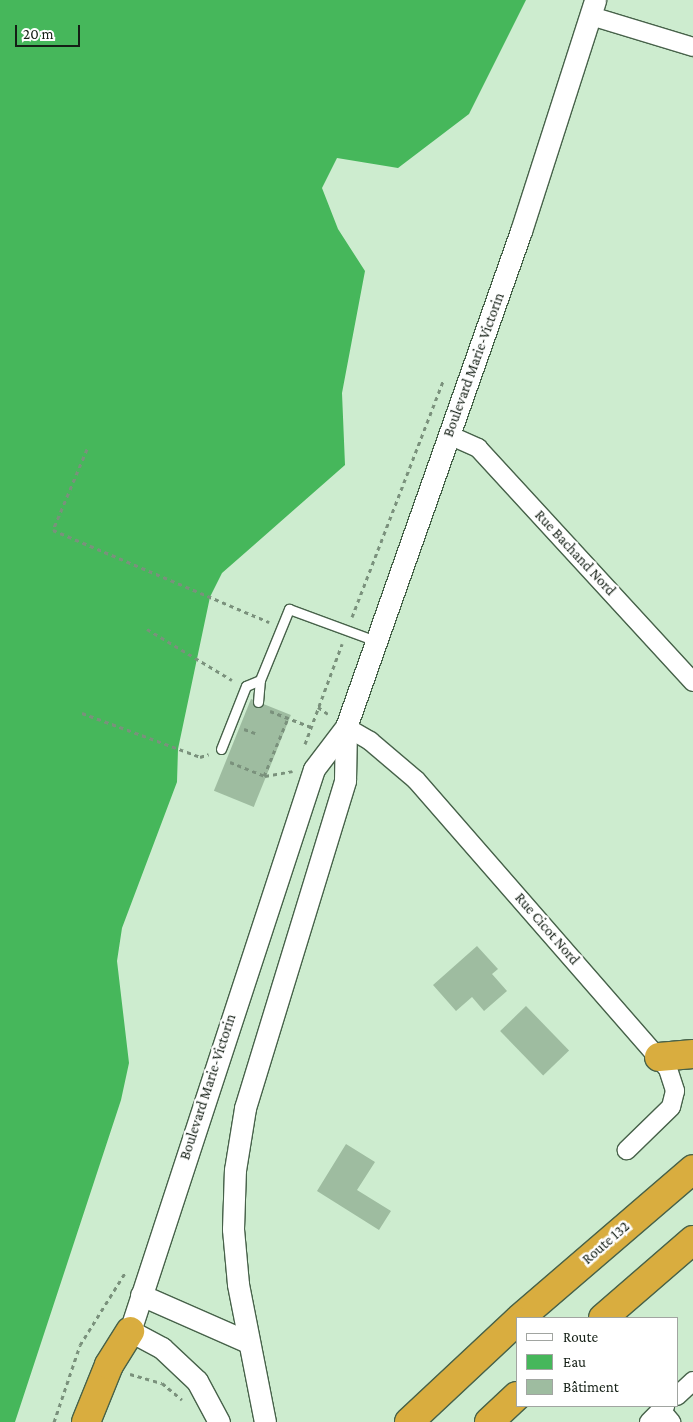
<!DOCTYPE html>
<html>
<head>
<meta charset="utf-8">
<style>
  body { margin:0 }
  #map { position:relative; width:693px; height:1422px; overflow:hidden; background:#cdeccf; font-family:"Crimson Pro",serif }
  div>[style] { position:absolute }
  .water>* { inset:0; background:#46b75b }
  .building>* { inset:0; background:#9ebca0; transform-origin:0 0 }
  .path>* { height:3px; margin-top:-1.5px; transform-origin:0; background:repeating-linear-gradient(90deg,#7a917c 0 4px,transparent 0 8px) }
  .roads { filter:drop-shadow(1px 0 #47624a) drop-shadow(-1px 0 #47624a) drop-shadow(0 1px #47624a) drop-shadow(0 -1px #47624a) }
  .service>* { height:9px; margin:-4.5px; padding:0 4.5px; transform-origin:4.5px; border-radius:4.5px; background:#fff }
  .minor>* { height:18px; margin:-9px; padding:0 9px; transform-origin:9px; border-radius:9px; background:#fff }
  .tertiary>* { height:21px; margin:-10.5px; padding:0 10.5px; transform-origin:10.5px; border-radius:10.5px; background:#fff }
  .motorway>* { height:28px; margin:-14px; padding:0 14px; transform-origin:14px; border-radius:14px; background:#d9ad3f }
  span { translate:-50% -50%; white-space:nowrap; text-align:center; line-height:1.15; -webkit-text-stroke:5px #fff; paint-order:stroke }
  .street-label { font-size:15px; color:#141f15 }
  .legend { position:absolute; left:516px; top:1317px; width:162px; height:90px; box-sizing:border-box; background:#fff; border:1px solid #a1a5a1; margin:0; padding:6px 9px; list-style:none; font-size:15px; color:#141f15 }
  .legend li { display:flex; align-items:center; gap:10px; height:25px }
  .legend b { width:25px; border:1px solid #a1a5a1 }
  .scale { position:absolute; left:15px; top:25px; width:65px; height:22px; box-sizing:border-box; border:2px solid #141f15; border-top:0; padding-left:6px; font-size:15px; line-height:18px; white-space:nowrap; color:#141f15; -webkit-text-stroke:4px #fff; paint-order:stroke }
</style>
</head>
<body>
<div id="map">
  <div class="water">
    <div style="clip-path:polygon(0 0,526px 0,469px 114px,398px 168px,337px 158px,322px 188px,338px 229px,365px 271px,342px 393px,345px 465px,222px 573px,210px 597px,178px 749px,177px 782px,122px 928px,117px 961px,129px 1063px,121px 1100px,15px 1422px,0 1422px)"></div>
  </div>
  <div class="building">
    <div style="left:251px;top:699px;width:43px;height:99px;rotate:22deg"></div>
    <div style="clip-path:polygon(477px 946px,498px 969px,492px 974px,507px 991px,484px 1011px,472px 997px,456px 1011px,433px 985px)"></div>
    <div style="left:526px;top:1006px;width:62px;height:36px;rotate:46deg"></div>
    <div style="clip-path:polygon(346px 1144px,375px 1162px,357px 1190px,391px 1211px,379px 1230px,317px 1191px)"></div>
  </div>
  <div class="path">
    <div style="left:87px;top:449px;width:88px;rotate:112.8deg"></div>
    <div style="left:53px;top:530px;width:235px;rotate:23.1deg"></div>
    <div style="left:352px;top:617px;width:253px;rotate:-68.9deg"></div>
    <div style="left:147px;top:629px;width:99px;rotate:31deg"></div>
    <div style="left:318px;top:707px;width:12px;rotate:35deg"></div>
    <div style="left:270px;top:711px;width:44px;rotate:21.3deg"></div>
    <div style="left:82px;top:713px;width:126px;rotate:20.4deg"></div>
    <div style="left:200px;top:757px;width:9px;rotate:-18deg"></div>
    <div style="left:244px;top:729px;width:12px;rotate:20deg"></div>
    <div style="left:305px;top:744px;width:107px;rotate:-69.7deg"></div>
    <div style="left:230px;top:762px;width:37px;rotate:22deg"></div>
    <div style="left:264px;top:776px;width:63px;rotate:-67.5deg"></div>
    <div style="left:265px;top:776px;width:28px;rotate:-10deg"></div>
    <div style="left:130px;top:1374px;width:33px;rotate:16deg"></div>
    <div style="left:162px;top:1383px;width:26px;rotate:40deg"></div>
    <div style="left:54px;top:1422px;width:81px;rotate:-71.3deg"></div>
    <div style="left:80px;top:1345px;width:85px;rotate:-58deg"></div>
  </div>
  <div class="roads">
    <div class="service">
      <div style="left:258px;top:702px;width:22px;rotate:-85deg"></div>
      <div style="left:260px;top:680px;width:77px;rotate:-67.8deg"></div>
      <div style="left:289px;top:609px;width:93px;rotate:20.2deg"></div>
      <div style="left:221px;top:749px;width:68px;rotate:-68.4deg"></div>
      <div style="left:246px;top:686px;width:15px;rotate:-23deg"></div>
    </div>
    <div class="minor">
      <div style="left:591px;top:16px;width:107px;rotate:16.9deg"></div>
      <div style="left:449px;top:435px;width:32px;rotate:24deg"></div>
      <div style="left:478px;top:448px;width:318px;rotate:47.4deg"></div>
      <div style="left:346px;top:727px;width:28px;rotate:30deg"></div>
      <div style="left:370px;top:741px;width:60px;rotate:40.3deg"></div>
      <div style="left:416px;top:780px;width:383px;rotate:48.9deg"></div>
      <div style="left:668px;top:1069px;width:23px;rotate:72deg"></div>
      <div style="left:675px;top:1091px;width:16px;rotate:104deg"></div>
      <div style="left:671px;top:1107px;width:62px;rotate:135.7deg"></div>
      <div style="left:677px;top:1396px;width:22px;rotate:-43deg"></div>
      <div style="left:661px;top:1410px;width:16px;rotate:50deg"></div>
      <div style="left:649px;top:1422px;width:23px;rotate:-45deg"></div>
    </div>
    <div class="tertiary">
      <div style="left:141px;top:1295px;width:117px;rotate:23.7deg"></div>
      <div style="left:219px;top:1422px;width:47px;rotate:-118.2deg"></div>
      <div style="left:197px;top:1381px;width:48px;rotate:-136.7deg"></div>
      <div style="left:162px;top:1348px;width:36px;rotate:-152deg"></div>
      <div style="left:130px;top:1331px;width:591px;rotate:-71.87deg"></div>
      <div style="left:314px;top:769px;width:53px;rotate:-52.7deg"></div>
      <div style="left:265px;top:1422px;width:141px;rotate:-101.1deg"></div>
      <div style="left:238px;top:1284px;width:55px;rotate:-95.2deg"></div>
      <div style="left:233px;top:1229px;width:59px;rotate:-88.1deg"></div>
      <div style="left:235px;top:1170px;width:63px;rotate:-80.8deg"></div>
      <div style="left:245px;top:1108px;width:343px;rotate:-73deg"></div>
      <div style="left:345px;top:780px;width:53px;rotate:-88.9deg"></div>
      <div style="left:346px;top:727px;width:526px;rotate:-70.57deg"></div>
      <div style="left:521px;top:231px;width:243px;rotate:-72.2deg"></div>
    </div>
    <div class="motorway">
      <div style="left:659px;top:1057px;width:34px;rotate:-5deg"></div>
      <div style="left:520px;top:1318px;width:228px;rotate:-40.7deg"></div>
      <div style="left:603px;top:1318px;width:119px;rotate:-40.9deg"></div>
      <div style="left:86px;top:1422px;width:61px;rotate:-68deg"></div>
      <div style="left:109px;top:1365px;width:40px;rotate:-58deg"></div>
      <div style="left:409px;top:1422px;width:148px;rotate:-43.1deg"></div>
      <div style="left:489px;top:1422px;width:38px;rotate:-43deg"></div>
    </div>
  </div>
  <div class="street-label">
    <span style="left:474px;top:365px;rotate:-70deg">Boulevard Marie-Victorin</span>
    <span style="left:575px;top:553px;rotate:47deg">Rue Bachand Nord</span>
    <span style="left:547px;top:929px;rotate:49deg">Rue Cicot Nord</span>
    <span style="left:208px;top:1087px;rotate:-72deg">Boulevard Marie-Victorin</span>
    <span style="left:606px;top:1243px;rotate:-41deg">Route 132</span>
  </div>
  <ul class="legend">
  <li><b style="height:6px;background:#fff"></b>Route</li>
  <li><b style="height:14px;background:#46b75b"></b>Eau</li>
  <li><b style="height:14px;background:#9ebca0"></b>Bâtiment</li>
  </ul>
  <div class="scale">20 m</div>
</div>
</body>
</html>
